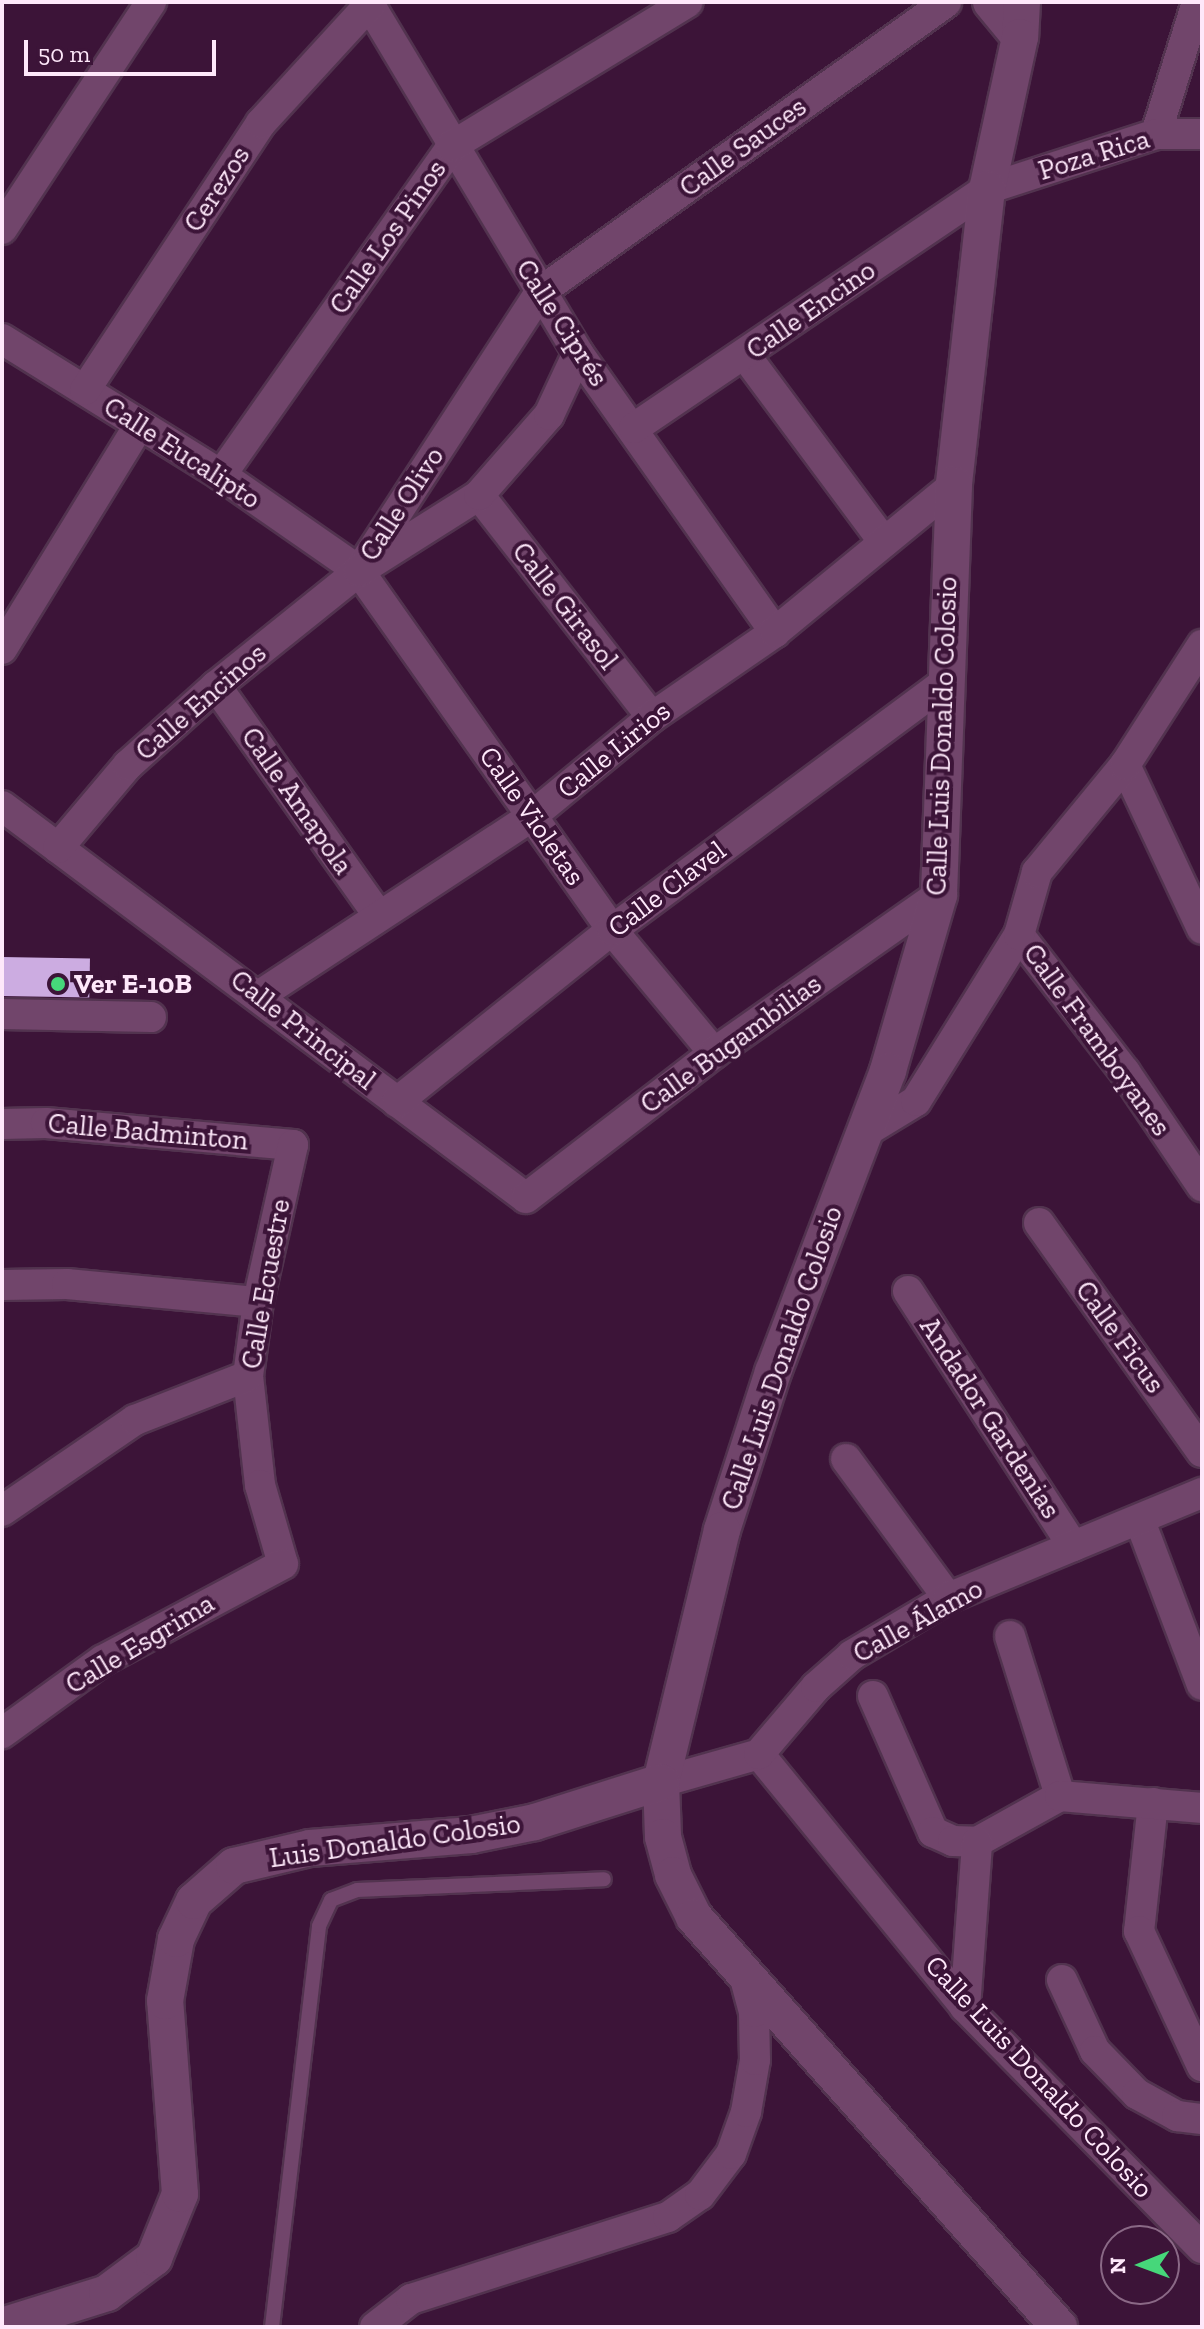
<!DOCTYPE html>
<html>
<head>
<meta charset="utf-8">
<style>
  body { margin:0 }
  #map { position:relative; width:1204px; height:2329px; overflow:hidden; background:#3c1438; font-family:"Zilla Slab",serif }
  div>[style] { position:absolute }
  .building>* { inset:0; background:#ccace1; transform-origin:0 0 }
  .roads { filter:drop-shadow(2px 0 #52334f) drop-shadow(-2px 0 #52334f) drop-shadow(0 2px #52334f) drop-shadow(0 -2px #52334f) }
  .service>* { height:14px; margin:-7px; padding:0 7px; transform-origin:7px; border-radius:7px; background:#71456b }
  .minor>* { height:30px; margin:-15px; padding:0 15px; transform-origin:15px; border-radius:15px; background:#71456b }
  .tertiary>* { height:36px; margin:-18px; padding:0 18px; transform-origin:18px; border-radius:18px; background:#71456b }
  .dots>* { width:22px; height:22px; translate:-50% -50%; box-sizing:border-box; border:4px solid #3c1438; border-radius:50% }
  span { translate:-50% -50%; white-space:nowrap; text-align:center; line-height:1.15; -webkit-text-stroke:8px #3c1438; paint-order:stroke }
  .street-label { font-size:28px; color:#fee8fa }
  .poi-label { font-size:28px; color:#fee8fa; font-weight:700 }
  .left { translate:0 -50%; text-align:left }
  .frame { position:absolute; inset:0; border:4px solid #fee8fa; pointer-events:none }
  .north { position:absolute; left:1100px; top:2225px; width:80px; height:80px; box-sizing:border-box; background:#3c1438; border:2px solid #8a6986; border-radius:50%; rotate:269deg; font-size:22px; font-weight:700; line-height:32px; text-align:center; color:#fee8fa }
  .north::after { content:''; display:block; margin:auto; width:28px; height:36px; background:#46d77a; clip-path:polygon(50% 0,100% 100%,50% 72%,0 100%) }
  .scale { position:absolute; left:24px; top:40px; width:192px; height:36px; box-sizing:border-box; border:4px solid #fee8fa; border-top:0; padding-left:10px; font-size:24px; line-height:28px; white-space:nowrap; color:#fee8fa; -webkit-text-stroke:6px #3c1438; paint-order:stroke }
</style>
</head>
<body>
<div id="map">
  <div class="building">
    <div style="left:2px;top:957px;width:88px;height:39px;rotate:1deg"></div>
  </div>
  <div class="roads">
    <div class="service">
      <div style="left:272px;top:2327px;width:404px;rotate:-83.3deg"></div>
      <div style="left:319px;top:1926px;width:29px;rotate:-65deg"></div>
      <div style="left:331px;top:1900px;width:28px;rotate:-21deg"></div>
      <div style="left:357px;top:1890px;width:247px;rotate:-2.5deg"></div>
    </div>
    <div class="minor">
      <div style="left:368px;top:2px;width:409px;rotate:59.1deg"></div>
      <div style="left:578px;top:353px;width:342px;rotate:54.8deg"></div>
      <div style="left:1156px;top:134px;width:138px;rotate:-72.7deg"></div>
      <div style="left:2px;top:229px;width:272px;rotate:-56.7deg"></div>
      <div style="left:2px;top:339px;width:258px;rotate:31.8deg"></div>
      <div style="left:221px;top:475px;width:168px;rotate:34.8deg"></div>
      <div style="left:359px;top:571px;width:439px;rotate:54.8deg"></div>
      <div style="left:612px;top:930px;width:160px;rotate:50.3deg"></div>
      <div style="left:745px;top:355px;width:233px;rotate:53.4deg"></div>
      <div style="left:85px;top:390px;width:320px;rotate:-56.6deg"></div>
      <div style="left:261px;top:123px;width:164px;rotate:-47.5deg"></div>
      <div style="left:634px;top:428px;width:426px;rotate:-34.1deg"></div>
      <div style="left:987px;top:189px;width:178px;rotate:-18deg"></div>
      <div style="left:1156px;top:134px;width:46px"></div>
      <div style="left:221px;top:475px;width:402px;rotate:-54.9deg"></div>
      <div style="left:452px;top:146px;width:276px;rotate:-31.4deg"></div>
      <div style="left:479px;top:495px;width:281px;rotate:52.1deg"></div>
      <div style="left:359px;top:571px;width:333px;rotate:-57deg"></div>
      <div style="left:540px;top:292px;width:499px;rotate:-35.5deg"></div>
      <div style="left:2px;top:649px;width:260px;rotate:-58.5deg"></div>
      <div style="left:216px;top:686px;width:282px;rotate:54.7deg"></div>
      <div style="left:1125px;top:765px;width:181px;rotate:64.8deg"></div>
      <div style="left:2px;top:806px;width:654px;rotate:36.8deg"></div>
      <div style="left:526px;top:1198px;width:237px;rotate:-37.6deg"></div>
      <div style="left:714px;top:1053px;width:275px;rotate:-35.1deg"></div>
      <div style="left:58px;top:848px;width:109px;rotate:-49.9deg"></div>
      <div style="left:128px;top:765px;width:118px;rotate:-41.9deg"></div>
      <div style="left:216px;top:686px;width:184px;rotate:-38.8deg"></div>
      <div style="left:359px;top:571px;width:142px;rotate:-32.3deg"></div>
      <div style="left:479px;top:495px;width:106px;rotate:-48.8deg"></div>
      <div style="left:549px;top:415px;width:68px;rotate:-64.9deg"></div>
      <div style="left:1019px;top:935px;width:173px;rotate:52.3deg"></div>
      <div style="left:1125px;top:1072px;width:138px;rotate:56deg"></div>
      <div style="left:260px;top:995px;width:326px;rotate:-33.3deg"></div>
      <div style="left:532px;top:816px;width:156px;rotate:-39.5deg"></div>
      <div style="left:652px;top:717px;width:150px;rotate:-34.6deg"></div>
      <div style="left:775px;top:632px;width:232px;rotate:-39.4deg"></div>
      <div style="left:2px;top:1014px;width:149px;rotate:1.2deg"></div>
      <div style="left:397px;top:1102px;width:275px;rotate:-38.7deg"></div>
      <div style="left:612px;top:930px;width:412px;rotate:-36.6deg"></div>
      <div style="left:2px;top:1124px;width:44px;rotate:-1.3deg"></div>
      <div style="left:46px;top:1123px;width:248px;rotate:5.1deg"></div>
      <div style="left:293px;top:1145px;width:161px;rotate:102.6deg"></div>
      <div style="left:258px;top:1302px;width:75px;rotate:97.7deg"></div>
      <div style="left:248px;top:1376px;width:110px;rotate:83.7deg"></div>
      <div style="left:260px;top:1485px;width:82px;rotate:73.8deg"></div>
      <div style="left:283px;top:1564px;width:204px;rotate:151.9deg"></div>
      <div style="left:103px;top:1660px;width:125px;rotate:144.1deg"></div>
      <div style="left:862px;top:1134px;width:63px;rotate:-31.4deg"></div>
      <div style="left:916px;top:1101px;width:195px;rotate:-58.2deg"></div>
      <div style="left:1019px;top:935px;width:66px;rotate:-74.1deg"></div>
      <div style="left:1037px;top:872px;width:139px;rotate:-50.6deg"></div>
      <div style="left:1125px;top:765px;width:143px;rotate:-57.3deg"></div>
      <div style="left:1039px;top:1223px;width:281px;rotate:54.6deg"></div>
      <div style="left:2px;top:1285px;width:65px;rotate:-0.9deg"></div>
      <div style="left:67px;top:1284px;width:192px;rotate:5.4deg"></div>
      <div style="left:908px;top:1291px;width:304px;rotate:57.1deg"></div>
      <div style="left:846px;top:1459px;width:172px;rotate:53.7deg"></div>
      <div style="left:2px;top:1511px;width:161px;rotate:-34.4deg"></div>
      <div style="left:135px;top:1420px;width:121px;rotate:-21.3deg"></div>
      <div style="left:1140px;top:1521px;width:175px;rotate:69.3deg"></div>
      <div style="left:1010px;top:1636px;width:168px;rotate:72.6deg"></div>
      <div style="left:873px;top:1696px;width:149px;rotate:66.2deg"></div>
      <div style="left:933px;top:1832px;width:22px;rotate:24deg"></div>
      <div style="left:953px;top:1841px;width:24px;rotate:2deg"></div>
      <div style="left:759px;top:1754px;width:326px;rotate:50.8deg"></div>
      <div style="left:965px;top:2007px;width:338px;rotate:45.5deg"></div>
      <div style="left:661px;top:1782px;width:102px;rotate:-15.9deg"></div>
      <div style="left:759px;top:1754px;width:88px;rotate:-49.6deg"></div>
      <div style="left:816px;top:1687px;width:48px;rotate:-41.6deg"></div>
      <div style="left:852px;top:1655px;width:112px;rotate:-30.7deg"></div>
      <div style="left:948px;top:1598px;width:275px;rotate:-22.5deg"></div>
      <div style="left:1153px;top:1803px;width:129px;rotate:96.2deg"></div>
      <div style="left:1139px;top:1931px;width:149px;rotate:65deg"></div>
      <div style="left:977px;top:1842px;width:95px;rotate:-29deg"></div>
      <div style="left:1060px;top:1796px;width:143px;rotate:4.8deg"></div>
      <div style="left:1062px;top:1980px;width:78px;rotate:65.1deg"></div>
      <div style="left:1095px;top:2051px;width:60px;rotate:45.7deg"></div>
      <div style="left:1137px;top:2094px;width:46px;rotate:28.8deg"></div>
      <div style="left:1177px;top:2116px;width:25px;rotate:7deg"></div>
      <div style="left:965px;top:2007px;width:165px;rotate:-85.8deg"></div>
      <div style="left:375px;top:2327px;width:46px;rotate:-37.9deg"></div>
      <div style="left:411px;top:2299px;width:270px;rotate:-17.7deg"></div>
      <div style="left:668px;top:2217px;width:39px;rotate:-35deg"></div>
      <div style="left:700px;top:2195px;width:51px;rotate:-52.9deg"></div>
      <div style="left:731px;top:2154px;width:45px;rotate:-70.3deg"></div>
      <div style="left:746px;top:2112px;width:53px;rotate:-80.2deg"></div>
      <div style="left:755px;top:2060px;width:48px;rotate:-91.2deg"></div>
      <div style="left:754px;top:2012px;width:42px;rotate:-105deg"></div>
    </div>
    <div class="tertiary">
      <div style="left:991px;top:2px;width:45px;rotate:50.4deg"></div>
      <div style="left:1022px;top:2px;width:35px;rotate:93deg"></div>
      <div style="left:1020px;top:37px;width:156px;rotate:102.2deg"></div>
      <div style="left:987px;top:189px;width:298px;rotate:96.4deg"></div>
      <div style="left:954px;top:485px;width:410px;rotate:92.1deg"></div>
      <div style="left:939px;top:895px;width:183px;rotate:106.2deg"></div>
      <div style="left:888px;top:1071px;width:322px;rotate:110.9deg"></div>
      <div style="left:773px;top:1372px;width:166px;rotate:107.9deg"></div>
      <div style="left:722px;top:1530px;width:259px;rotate:103.6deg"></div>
      <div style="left:661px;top:1782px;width:55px;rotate:87.9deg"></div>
      <div style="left:663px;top:1837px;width:39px;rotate:75deg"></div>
      <div style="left:673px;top:1875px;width:47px;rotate:63.4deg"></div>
      <div style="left:694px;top:1917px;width:549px;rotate:48.32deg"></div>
      <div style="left:2px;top:2326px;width:110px;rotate:-17.4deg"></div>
      <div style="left:107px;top:2293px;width:59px;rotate:-36.7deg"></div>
      <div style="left:154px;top:2258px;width:69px;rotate:-67.9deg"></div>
      <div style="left:180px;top:2194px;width:194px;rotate:-94.4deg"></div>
      <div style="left:165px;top:2001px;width:63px;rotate:-79.9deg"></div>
      <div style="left:176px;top:1939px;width:42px;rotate:-64.7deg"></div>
      <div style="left:194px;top:1901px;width:53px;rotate:-41.2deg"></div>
      <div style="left:234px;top:1866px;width:78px;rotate:-13.3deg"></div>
      <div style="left:310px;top:1848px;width:162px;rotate:-4.6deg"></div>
      <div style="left:471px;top:1835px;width:65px;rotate:-11.5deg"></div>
      <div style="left:535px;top:1822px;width:132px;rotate:-17.6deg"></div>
    </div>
  </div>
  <div class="dots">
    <div style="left:58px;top:984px;background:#46d77a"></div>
  </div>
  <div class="street-label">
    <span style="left:743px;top:147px;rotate:-36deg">Calle Sauces</span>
    <span style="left:1094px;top:155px;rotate:-17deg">Poza Rica</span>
    <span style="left:217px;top:189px;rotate:-57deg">Cerezos</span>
    <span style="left:388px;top:237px;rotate:-55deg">Calle Los Pinos</span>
    <span style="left:811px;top:310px;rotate:-35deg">Calle Encino</span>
    <span style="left:562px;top:323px;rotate:57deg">Calle Ciprés</span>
    <span style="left:182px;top:453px;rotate:33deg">Calle Eucalipto</span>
    <span style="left:402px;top:504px;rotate:-57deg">Calle Olivo</span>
    <span style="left:565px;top:606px;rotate:52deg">Calle Girasol</span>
    <span style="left:201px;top:702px;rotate:-41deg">Calle Encinos</span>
    <span style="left:942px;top:736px;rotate:-88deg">Calle Luis Donaldo Colosio</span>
    <span style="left:614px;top:750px;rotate:-39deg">Calle Lirios</span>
    <span style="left:297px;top:801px;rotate:55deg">Calle Amapola</span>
    <span style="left:532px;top:816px;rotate:55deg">Calle Violetas</span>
    <span style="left:667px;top:889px;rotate:-37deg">Calle Clavel</span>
    <span style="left:303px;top:1030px;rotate:38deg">Calle Principal</span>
    <span style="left:1097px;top:1040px;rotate:54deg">Calle Framboyanes</span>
    <span style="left:731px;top:1044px;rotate:-36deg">Calle Bugambilias</span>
    <span style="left:148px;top:1132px;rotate:5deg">Calle Badminton</span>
    <span style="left:266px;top:1284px;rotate:-80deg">Calle Ecuestre</span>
    <span style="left:1120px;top:1337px;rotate:54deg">Calle Ficus</span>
    <span style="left:782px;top:1358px;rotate:-71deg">Calle Luis Donaldo Colosio</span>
    <span style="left:990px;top:1418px;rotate:57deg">Andador Gardenias</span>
    <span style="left:918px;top:1621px;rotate:-29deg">Calle Álamo</span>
    <span style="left:140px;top:1644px;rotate:-31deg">Calle Esgrima</span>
    <span style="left:395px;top:1841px;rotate:-8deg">Luis Donaldo Colosio</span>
    <span style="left:1039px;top:2077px;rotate:47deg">Calle Luis Donaldo Colosio</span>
  </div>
  <div class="poi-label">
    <span class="left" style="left:74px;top:984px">Ver E-10B</span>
  </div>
  <div class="frame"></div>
  <div class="north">N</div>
  <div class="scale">50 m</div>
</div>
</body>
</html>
